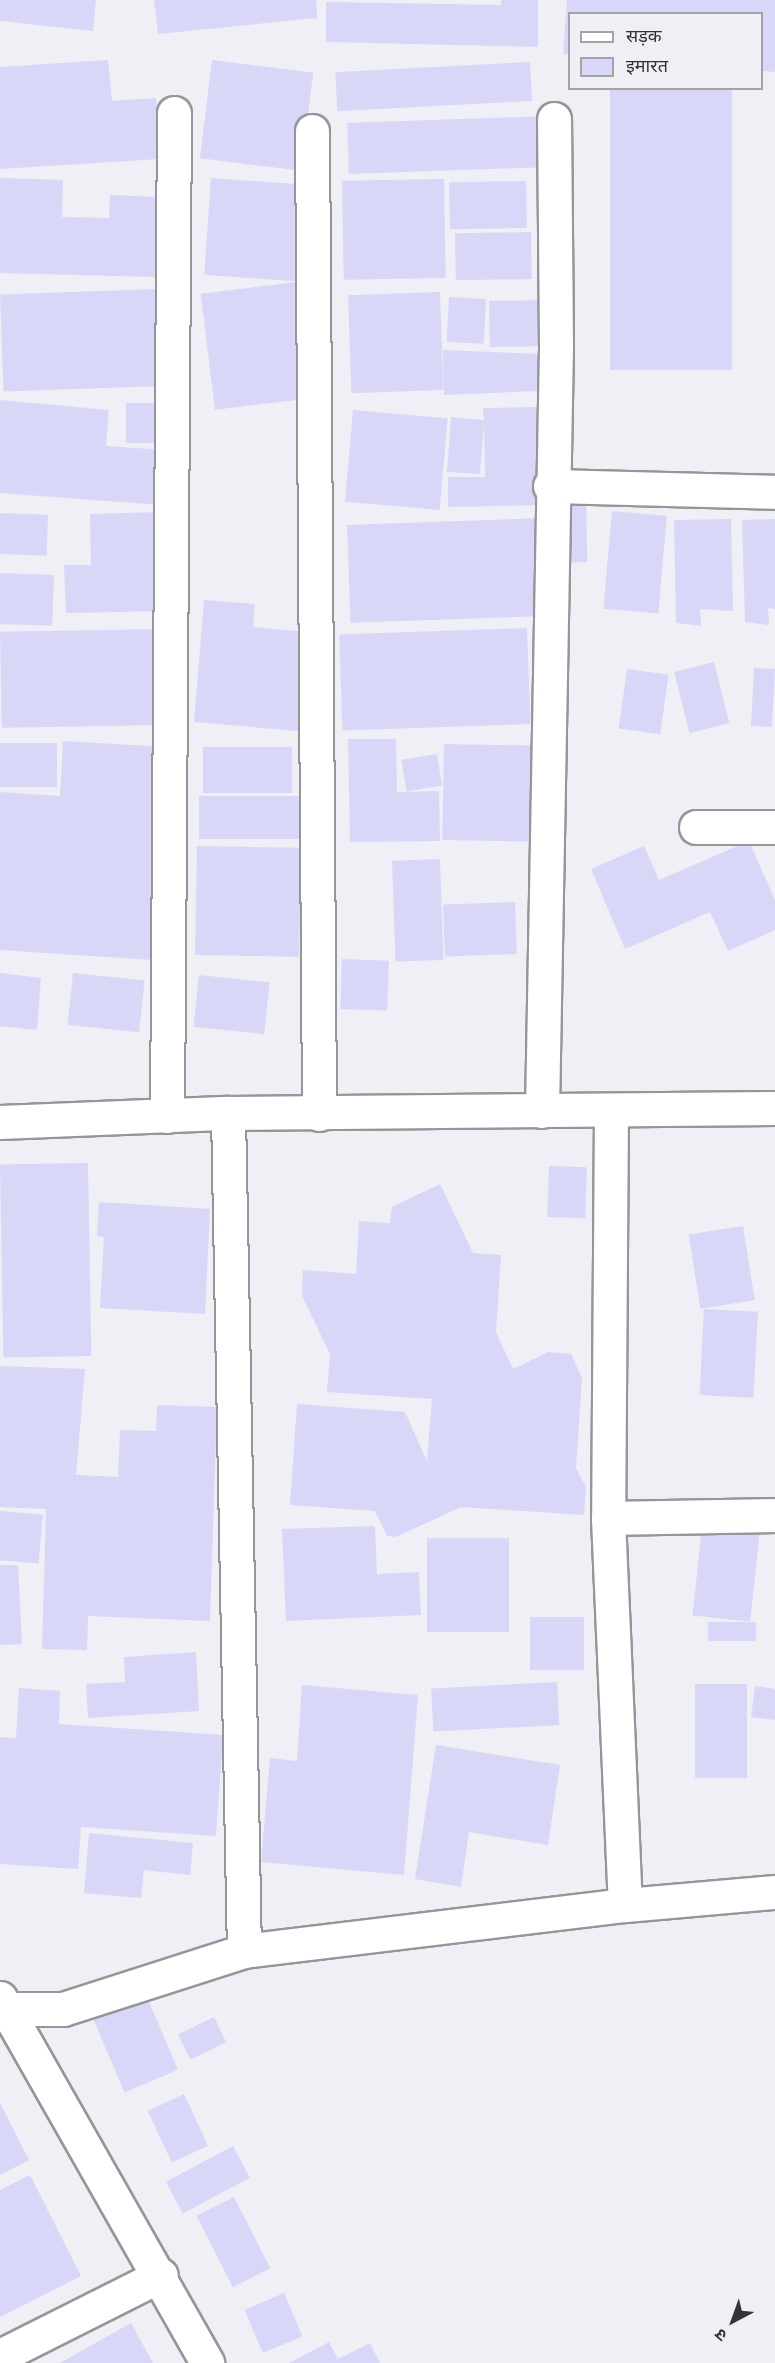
<!DOCTYPE html>
<html>
<head>
<meta charset="utf-8">
<style>
  body { margin:0 }
  #map { position:relative; width:775px; height:2363px; overflow:hidden; background:#efeff5; font-family:Raleway,"Noto Sans Devanagari",sans-serif }
  div>[style] { position:absolute }
  .building>* { inset:0; background:#d8d7f7; transform-origin:0 0 }
  .roads { filter:drop-shadow(2px 0 #95959a) drop-shadow(-2px 0 #95959a) drop-shadow(0 2px #95959a) drop-shadow(0 -2px #95959a) }
  .street>* { height:33px; margin:-16.5px; padding:0 16.5px; transform-origin:16.5px; border-radius:16.5px; background:#fff }
  span { translate:-50% -50%; white-space:nowrap; text-align:center; line-height:1.15; -webkit-text-stroke:4.5px #efeff5; paint-order:stroke }
  .legend { position:absolute; left:568px; top:12px; width:195px; height:78px; box-sizing:border-box; background:#efeff5; border:2px solid #a4a4a8; margin:0; padding:8px 10px; list-style:none; font-size:18px; color:#333335 }
  .legend li { display:flex; align-items:center; gap:12px; height:30px }
  .legend b { width:30px; border:2px solid #a4a4a8 }
  .north { position:absolute; left:703px; top:2291px; width:60px; height:60px; -webkit-text-stroke:4px #efeff5; paint-order:stroke; rotate:221deg; font-size:16px; font-weight:700; line-height:24px; text-align:center; color:#333335 }
  .north::after { content:''; display:block; margin:auto; width:21px; height:27px; background:#333335; clip-path:polygon(50% 0,100% 100%,50% 72%,0 100%) }
</style>
</head>
<body>
<div id="map">
  <div class="building">
    <div style="clip-path:polygon(0 0,96px 0,93px 31px,0 21px)"></div>
    <div style="clip-path:polygon(154px 0,316px 0,317px 18px,158px 34px)"></div>
    <div style="clip-path:polygon(501px 0,538px 0,538px 47px,326px 42px,326px 2px,501px 5px)"></div>
    <div style="clip-path:polygon(567px 0,775px 0,775px 72px,762px 71px,762px 14px,570px 14px,570px 54px,563px 54px)"></div>
    <div style="clip-path:polygon(108px 60px,112px 101px,156px 98px,160px 159px,0 169px,0 67px)"></div>
    <div style="left:212px;top:60px;width:102px;height:99px;rotate:7deg"></div>
    <div style="left:530px;top:62px;width:39px;height:195px;rotate:87deg"></div>
    <div style="left:610px;top:88px;width:122px;height:282px"></div>
    <div style="left:548px;top:116px;width:51px;height:201px;rotate:88deg"></div>
    <div style="clip-path:polygon(0 178px,63px 180px,62px 217px,109px 218px,110px 195px,159px 197px,157px 277px,0 273px)"></div>
    <div style="left:211px;top:178px;width:93px;height:97px;rotate:4deg"></div>
    <div style="left:444px;top:179px;width:99px;height:102px;rotate:89deg"></div>
    <div style="left:526px;top:181px;width:47px;height:77px;rotate:89deg"></div>
    <div style="left:531px;top:232px;width:47px;height:76px;rotate:89deg"></div>
    <div style="left:296px;top:282px;width:117px;height:96px;rotate:83deg"></div>
    <div style="left:158px;top:289px;width:97px;height:158px;rotate:88deg"></div>
    <div style="left:440px;top:292px;width:98px;height:92px;rotate:88deg"></div>
    <div style="left:449px;top:297px;width:37px;height:45px;rotate:3deg"></div>
    <div style="left:544px;top:300px;width:46px;height:55px;rotate:89deg"></div>
    <div style="clip-path:polygon(443px 350px,541px 354px,537px 391px,444px 395px)"></div>
    <div style="clip-path:polygon(0 400px,109px 410px,106px 446px,165px 450px,161px 505px,0 493px)"></div>
    <div style="left:126px;top:403px;width:32px;height:40px"></div>
    <div style="clip-path:polygon(544px 407px,545px 505px,448px 507px,448px 477px,485px 477px,484px 423px,480px 474px,447px 472px,451px 417px,484px 420px,483px 408px)"></div>
    <div style="left:353px;top:410px;width:95px;height:92px;rotate:5deg"></div>
    <div style="left:586px;top:492px;width:70px;height:30px;rotate:89deg"></div>
    <div style="left:612px;top:511px;width:55px;height:98px;rotate:5deg"></div>
    <div style="clip-path:polygon(162px 512px,166px 611px,66px 613px,64px 565px,91px 565px,90px 514px)"></div>
    <div style="left:0;top:513px;width:48px;height:41px;rotate:2deg"></div>
    <div style="left:544px;top:518px;width:98px;height:197px;rotate:88deg"></div>
    <div style="clip-path:polygon(731px 519px,733px 611px,700px 609px,701px 626px,676px 623px,674px 520px)"></div>
    <div style="clip-path:polygon(775px 519px,775px 609px,768px 608px,769px 625px,745px 622px,742px 520px)"></div>
    <div style="left:0;top:573px;width:54px;height:51px;rotate:2deg"></div>
    <div style="clip-path:polygon(204px 600px,255px 604px,253px 627px,306px 632px,298px 731px,194px 722px)"></div>
    <div style="left:527px;top:628px;width:96px;height:188px;rotate:88deg"></div>
    <div style="left:163px;top:629px;width:96px;height:163px;rotate:89deg"></div>
    <div style="left:714px;top:662px;width:63px;height:41px;rotate:76deg"></div>
    <div style="left:754px;top:668px;width:21px;height:58px;rotate:3deg"></div>
    <div style="left:627px;top:669px;width:42px;height:60px;rotate:8deg"></div>
    <div style="clip-path:polygon(348px 739px,396px 739px,397px 792px,439px 791px,440px 841px,350px 842px)"></div>
    <div style="clip-path:polygon(63px 741px,166px 747px,153px 960px,0 950px,0 792px,60px 796px)"></div>
    <div style="left:57px;top:743px;width:44px;height:57px;rotate:90deg"></div>
    <div style="left:444px;top:744px;width:93px;height:96px;rotate:1deg"></div>
    <div style="left:203px;top:747px;width:89px;height:46px"></div>
    <div style="left:437px;top:754px;width:32px;height:36px;rotate:81deg"></div>
    <div style="left:306px;top:796px;width:43px;height:107px;rotate:90deg"></div>
    <div style="clip-path:polygon(749px 841px,775px 900px,775px 930px,728px 951px,710px 912px,625px 949px,591px 869px,644px 846px,659px 880px)"></div>
    <div style="left:197px;top:846px;width:104px;height:109px;rotate:1deg"></div>
    <div style="left:440px;top:859px;width:101px;height:48px;rotate:88deg"></div>
    <div style="left:515px;top:902px;width:52px;height:72px;rotate:88deg"></div>
    <div style="left:342px;top:959px;width:47px;height:50px;rotate:2deg"></div>
    <div style="clip-path:polygon(0 973px,41px 978px,37px 1030px,0 1026px)"></div>
    <div style="left:73px;top:973px;width:72px;height:52px;rotate:6deg"></div>
    <div style="left:199px;top:975px;width:71px;height:52px;rotate:6deg"></div>
    <div style="left:88px;top:1163px;width:193px;height:88px;rotate:89deg"></div>
    <div style="left:549px;top:1166px;width:38px;height:51px;rotate:2deg"></div>
    <div style="clip-path:polygon(440px 1184px,473px 1253px,501px 1255px,496px 1332px,513px 1369px,548px 1352px,571px 1354px,582px 1378px,576px 1468px,586px 1487px,584px 1515px,461px 1507px,396px 1537px,387px 1536px,375px 1511px,290px 1505px,297px 1404px,405px 1412px,427px 1461px,432px 1399px,327px 1392px,330px 1354px,302px 1296px,303px 1270px,356px 1274px,359px 1221px,390px 1223px,392px 1207px)"></div>
    <div style="clip-path:polygon(99px 1202px,210px 1209px,205px 1314px,100px 1308px,104px 1237px,97px 1236px)"></div>
    <div style="left:743px;top:1226px;width:75px;height:55px;rotate:81deg"></div>
    <div style="left:704px;top:1309px;width:54px;height:86px;rotate:3deg"></div>
    <div style="clip-path:polygon(0 1366px,85px 1369px,76px 1475px,118px 1477px,120px 1430px,156px 1431px,157px 1405px,217px 1407px,210px 1621px,88px 1616px,87px 1650px,42px 1649px,46px 1509px,0 1507px)"></div>
    <div style="left:0;top:1511px;width:43px;height:49px;rotate:5deg"></div>
    <div style="clip-path:polygon(375px 1526px,377px 1574px,419px 1572px,421px 1615px,286px 1621px,282px 1529px)"></div>
    <div style="left:702px;top:1526px;width:58px;height:90px;rotate:6deg"></div>
    <div style="left:427px;top:1538px;width:82px;height:94px"></div>
    <div style="clip-path:polygon(0 1565px,18px 1565px,22px 1644px,0 1645px)"></div>
    <div style="left:530px;top:1617px;width:54px;height:53px"></div>
    <div style="left:708px;top:1622px;width:48px;height:19px"></div>
    <div style="clip-path:polygon(196px 1652px,199px 1711px,88px 1718px,86px 1684px,125px 1682px,124px 1657px)"></div>
    <div style="left:557px;top:1682px;width:43px;height:126px;rotate:87deg"></div>
    <div style="left:695px;top:1684px;width:52px;height:94px"></div>
    <div style="clip-path:polygon(302px 1685px,418px 1695px,404px 1875px,261px 1862px,270px 1758px,297px 1761px)"></div>
    <div style="clip-path:polygon(755px 1686px,775px 1689px,775px 1720px,751px 1717px)"></div>
    <div style="clip-path:polygon(19px 1688px,60px 1691px,59px 1724px,223px 1735px,216px 1836px,81px 1827px,78px 1869px,0 1864px,0 1737px,16px 1738px)"></div>
    <div style="clip-path:polygon(436px 1745px,560px 1765px,548px 1845px,469px 1832px,461px 1887px,415px 1879px)"></div>
    <div style="clip-path:polygon(89px 1833px,193px 1843px,190px 1875px,144px 1870px,141px 1898px,84px 1893px)"></div>
    <div style="left:147px;top:1997px;width:79px;height:58px;rotate:67deg"></div>
    <div style="left:214px;top:2017px;width:28px;height:40px;rotate:64deg"></div>
    <div style="left:184px;top:2094px;width:57px;height:40px;rotate:65deg"></div>
    <div style="clip-path:polygon(0 2103px,29px 2160px,0 2175px)"></div>
    <div style="left:233px;top:2146px;width:36px;height:76px;rotate:62deg"></div>
    <div style="clip-path:polygon(30px 2175px,81px 2276px,0 2317px,0 2190px)"></div>
    <div style="left:234px;top:2197px;width:80px;height:42px;rotate:63deg"></div>
    <div style="left:284px;top:2293px;width:47px;height:43px;rotate:67deg"></div>
    <div style="clip-path:polygon(131px 2323px,153px 2363px,60px 2363px)"></div>
    <div style="clip-path:polygon(329px 2342px,338px 2359px,370px 2343px,380px 2363px,289px 2363px)"></div>
  </div>
  <div class="roads">
    <div class="street">
      <div style="left:312px;top:131px;width:983px;rotate:89.59deg"></div>
      <div style="left:550px;top:486px;width:225px;rotate:1.5deg"></div>
      <div style="left:696px;top:827px;width:79px"></div>
      <div style="left:611px;top:1110px;width:408px;rotate:90.4deg"></div>
      <div style="left:608px;top:1518px;width:387px;rotate:87.5deg"></div>
      <div style="left:625px;top:1905px;width:151px;rotate:-5deg"></div>
      <div style="left:542px;top:1111px;width:766px;rotate:-88.95deg"></div>
      <div style="left:556px;top:345px;width:226px;rotate:-90.5deg"></div>
      <div style="left:228px;top:1113px;width:838px;rotate:88.91deg"></div>
      <div style="left:167px;top:1116px;width:1003px;rotate:-89.6deg"></div>
      <div style="left:0;top:1122px;width:228px;rotate:-2.3deg"></div>
      <div style="left:228px;top:1113px;width:547px;rotate:-0.52deg"></div>
      <div style="left:608px;top:1518px;width:167px;rotate:-1deg"></div>
      <div style="left:0;top:1998px;width:420px;rotate:60.4deg"></div>
      <div style="left:0;top:2009px;width:63px"></div>
      <div style="left:63px;top:2009px;width:190px;rotate:-17.8deg"></div>
      <div style="left:244px;top:1951px;width:384px;rotate:-6.9deg"></div>
      <div style="left:0;top:2356px;width:180px;rotate:-26.7deg"></div>
    </div>
  </div>
  <ul class="legend">
  <li><b style="height:8px;background:#fff"></b>सड़क</li>
  <li><b style="height:16px;background:#d8d7f7"></b>इमारत</li>
  </ul>
  <div class="north">उ</div>
</div>
</body>
</html>
